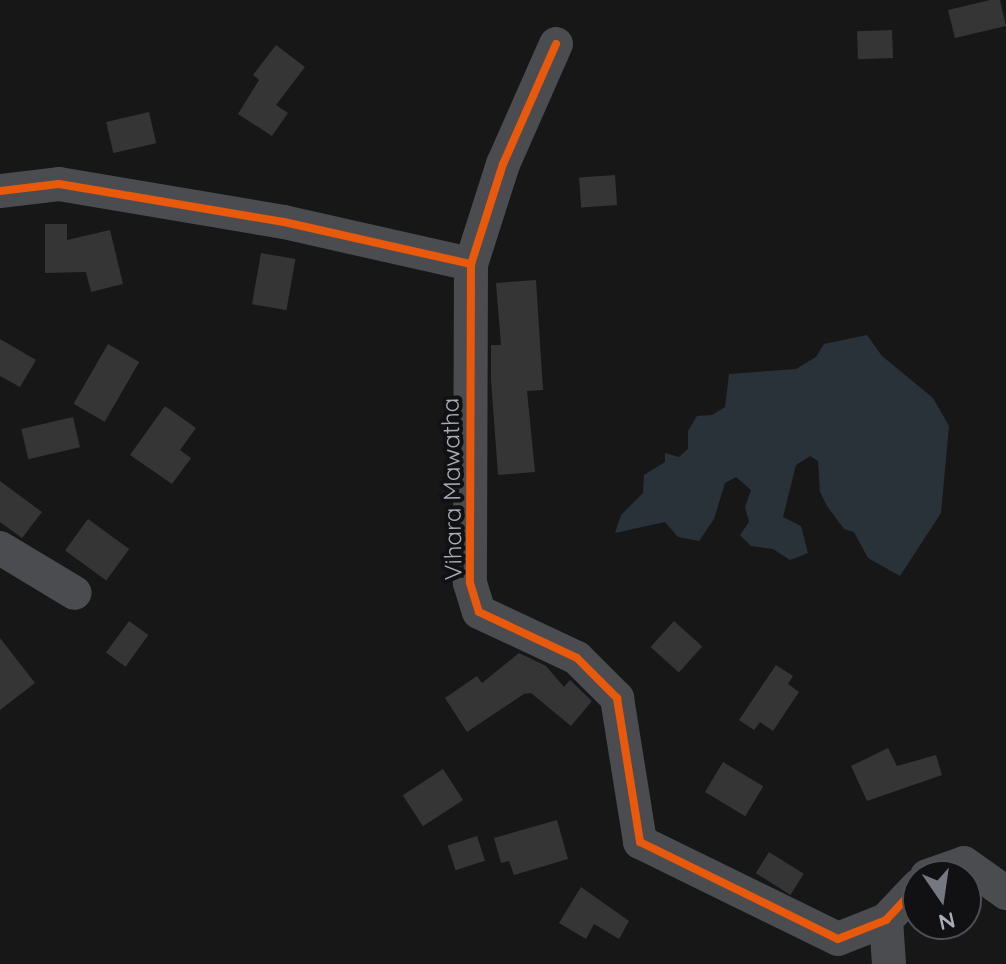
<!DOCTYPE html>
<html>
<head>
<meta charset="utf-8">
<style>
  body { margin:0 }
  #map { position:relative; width:1006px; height:964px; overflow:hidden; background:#171717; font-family:Quicksand,sans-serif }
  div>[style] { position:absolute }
  .water>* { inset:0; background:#2a3239 }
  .building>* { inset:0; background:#353536; transform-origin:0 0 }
  .minor>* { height:34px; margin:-17px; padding:0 17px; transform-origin:17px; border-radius:17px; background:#4b4c50 }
  .cycleway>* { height:8px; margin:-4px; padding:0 4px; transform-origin:4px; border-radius:4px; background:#e8590c }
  span { translate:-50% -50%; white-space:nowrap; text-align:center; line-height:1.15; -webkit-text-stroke:8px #111113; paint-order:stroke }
  .street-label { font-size:24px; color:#a8adb8 }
  .north { position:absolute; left:902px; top:860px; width:80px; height:80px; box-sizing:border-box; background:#111113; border:2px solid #4d4f55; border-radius:50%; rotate:167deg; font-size:22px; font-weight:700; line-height:32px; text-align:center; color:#a8adb8 }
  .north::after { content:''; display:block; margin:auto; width:28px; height:36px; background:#757880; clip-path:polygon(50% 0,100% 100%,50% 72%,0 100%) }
</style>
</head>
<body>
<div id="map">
  <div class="water">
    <div style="clip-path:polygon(867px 335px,882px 356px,933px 398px,949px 426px,941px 513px,900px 576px,868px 558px,854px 532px,844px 529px,827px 506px,820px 492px,818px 461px,810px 456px,796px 465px,783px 517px,801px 526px,808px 553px,790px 560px,773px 549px,751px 546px,740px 535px,749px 522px,745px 507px,751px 490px,736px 477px,725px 483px,714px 519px,699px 541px,678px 537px,665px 522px,615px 533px,621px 515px,643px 493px,644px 475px,665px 462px,665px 453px,679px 457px,688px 449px,688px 431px,697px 416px,712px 415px,725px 407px,729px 374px,796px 369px,816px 357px,824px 344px)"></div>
  </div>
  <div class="building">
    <div style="clip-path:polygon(990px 0,1000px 0,1006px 26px,955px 38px,948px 10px)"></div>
    <div style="left:892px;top:30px;width:28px;height:35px;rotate:88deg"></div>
    <div style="clip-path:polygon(276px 45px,305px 67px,276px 105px,288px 113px,272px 136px,238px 114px,259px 80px,253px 75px)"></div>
    <div style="left:149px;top:112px;width:32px;height:44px;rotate:77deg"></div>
    <div style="left:615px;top:175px;width:30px;height:36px;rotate:86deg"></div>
    <div style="clip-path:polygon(45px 224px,67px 224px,67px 240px,110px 230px,123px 284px,91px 292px,86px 272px,45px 273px)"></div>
    <div style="left:261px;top:253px;width:35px;height:52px;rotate:10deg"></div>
    <div style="clip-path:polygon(536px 280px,543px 390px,527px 391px,535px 472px,498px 475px,491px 380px,491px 345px,501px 345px,496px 283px)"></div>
    <div style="clip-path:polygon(0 339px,36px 360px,20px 387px,0 376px)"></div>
    <div style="left:108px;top:344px;width:36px;height:69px;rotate:30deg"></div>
    <div style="clip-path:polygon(165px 406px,196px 428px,180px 450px,191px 458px,172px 484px,130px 455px)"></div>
    <div style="left:73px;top:417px;width:31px;height:53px;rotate:77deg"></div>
    <div style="clip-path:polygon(0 481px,42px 512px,22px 538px,0 522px)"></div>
    <div style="left:88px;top:519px;width:51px;height:39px;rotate:36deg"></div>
    <div style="left:129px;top:621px;width:24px;height:39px;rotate:36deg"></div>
    <div style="left:674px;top:621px;width:38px;height:35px;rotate:42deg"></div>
    <div style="clip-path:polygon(0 638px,35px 683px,0 710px)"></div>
    <div style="clip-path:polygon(519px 653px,546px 666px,564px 687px,570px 680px,592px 701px,571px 726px,531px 693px,524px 694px,467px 732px,445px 698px,477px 676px,482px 683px)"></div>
    <div style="clip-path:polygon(776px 665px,793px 676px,788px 684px,799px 692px,773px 731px,760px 722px,754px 730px,739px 720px)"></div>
    <div style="clip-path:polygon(888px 748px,897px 766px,936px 755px,942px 775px,867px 801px,851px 766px)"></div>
    <div style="left:723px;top:762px;width:47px;height:35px;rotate:31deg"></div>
    <div style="left:443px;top:769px;width:37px;height:48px;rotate:57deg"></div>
    <div style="clip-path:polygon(557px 820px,568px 859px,514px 875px,509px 861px,501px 863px,494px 838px)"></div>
    <div style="left:477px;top:836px;width:26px;height:31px;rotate:72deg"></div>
    <div style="left:769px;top:852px;width:41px;height:25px;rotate:32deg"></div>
    <div style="clip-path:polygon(581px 887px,629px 921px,619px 939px,594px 924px,586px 939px,559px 923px)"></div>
  </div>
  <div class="minor">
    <div style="left:556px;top:44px;width:131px;rotate:113.8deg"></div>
    <div style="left:503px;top:164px;width:105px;rotate:107.7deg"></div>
    <div style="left:471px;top:264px;width:319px;rotate:90.2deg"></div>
    <div style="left:470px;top:583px;width:30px;rotate:73deg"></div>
    <div style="left:479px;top:612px;width:108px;rotate:25.1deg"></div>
    <div style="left:577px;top:658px;width:57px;rotate:45deg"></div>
    <div style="left:617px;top:698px;width:146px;rotate:80.9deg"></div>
    <div style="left:640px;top:842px;width:220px;rotate:26.1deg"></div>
    <div style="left:838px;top:939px;width:52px;rotate:-21.6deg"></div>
    <div style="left:886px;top:920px;width:47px;rotate:-46.7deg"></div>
    <div style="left:0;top:191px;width:59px;rotate:-6.8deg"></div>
    <div style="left:59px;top:184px;width:228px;rotate:9.6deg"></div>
    <div style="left:284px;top:222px;width:192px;rotate:12.7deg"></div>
    <div style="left:0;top:548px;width:87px;rotate:31deg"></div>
    <div style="left:927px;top:876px;width:39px;rotate:-19deg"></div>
    <div style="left:964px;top:863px;width:52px;rotate:35.5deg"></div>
    <div style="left:886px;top:920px;width:44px;rotate:86.1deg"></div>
  </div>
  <div class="cycleway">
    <div style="left:556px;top:44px;width:131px;rotate:113.8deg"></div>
    <div style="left:503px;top:164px;width:105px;rotate:107.7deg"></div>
    <div style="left:471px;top:264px;width:319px;rotate:90.2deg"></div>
    <div style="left:470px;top:583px;width:30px;rotate:73deg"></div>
    <div style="left:479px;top:612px;width:108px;rotate:25.1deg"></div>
    <div style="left:577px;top:658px;width:57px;rotate:45deg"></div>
    <div style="left:617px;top:698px;width:146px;rotate:80.9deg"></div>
    <div style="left:640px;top:842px;width:220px;rotate:26.1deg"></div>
    <div style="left:838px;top:939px;width:52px;rotate:-21.6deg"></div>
    <div style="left:886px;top:920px;width:47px;rotate:-46.7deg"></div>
    <div style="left:0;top:191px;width:59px;rotate:-6.8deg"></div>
    <div style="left:59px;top:184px;width:228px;rotate:9.6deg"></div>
    <div style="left:284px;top:222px;width:192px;rotate:12.7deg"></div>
  </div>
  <div class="street-label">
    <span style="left:452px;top:489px;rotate:-91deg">Vihara Mawatha</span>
  </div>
  <div class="north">N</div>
</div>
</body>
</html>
